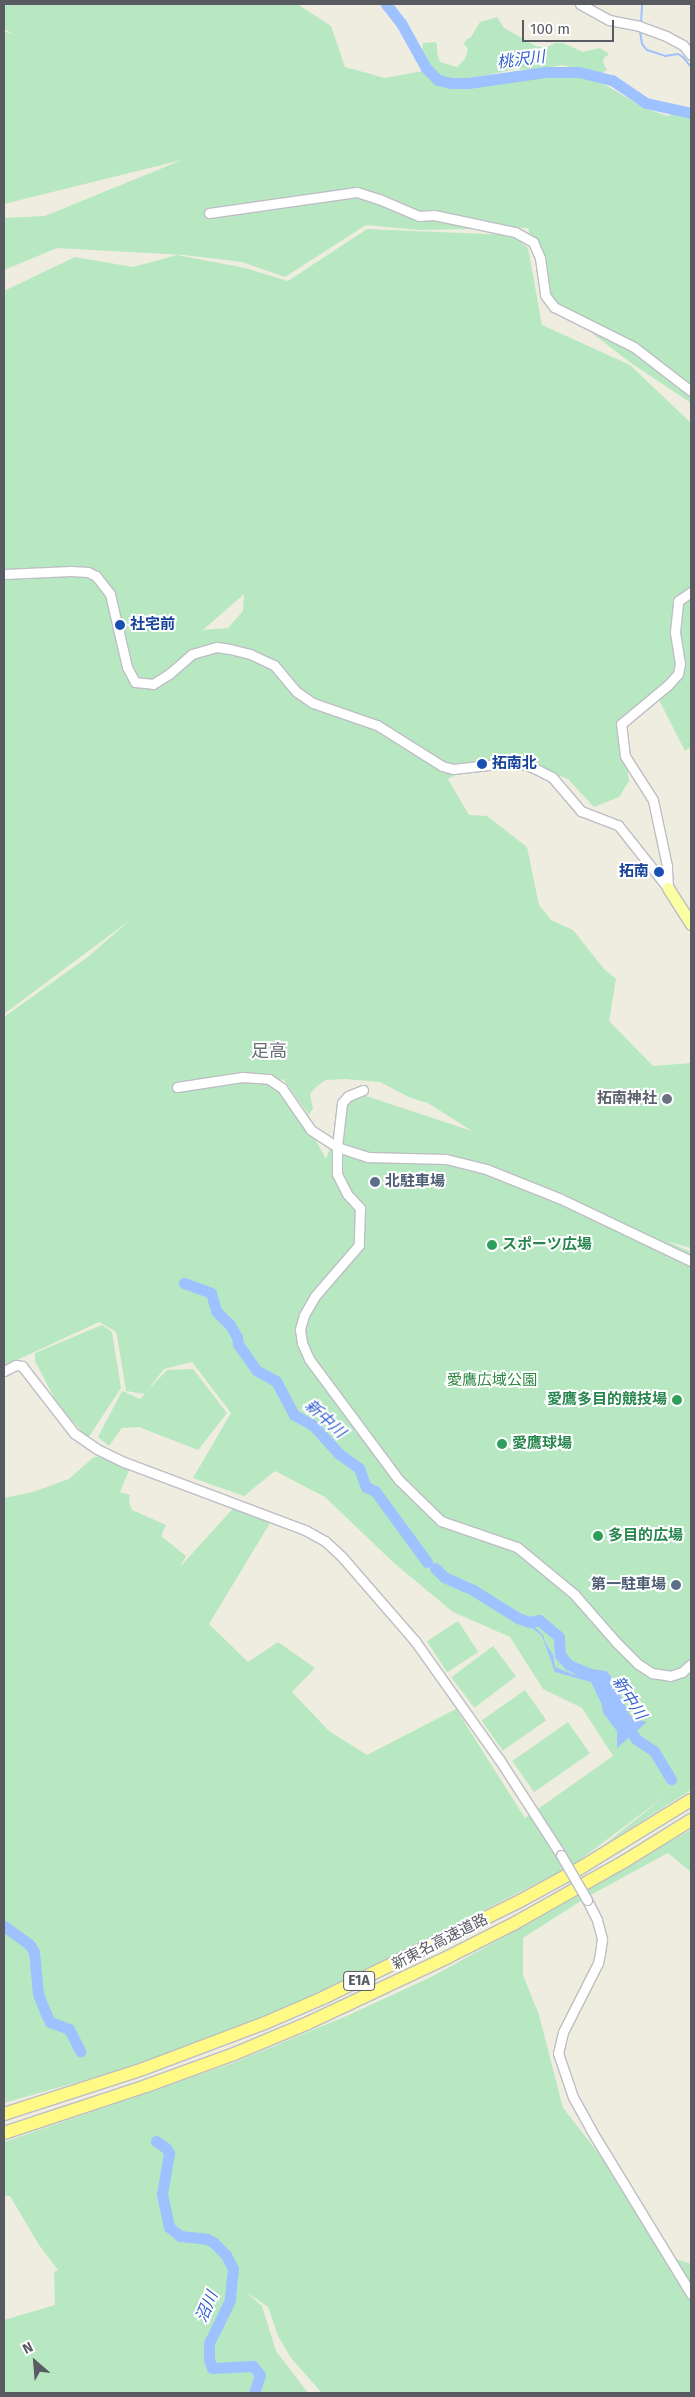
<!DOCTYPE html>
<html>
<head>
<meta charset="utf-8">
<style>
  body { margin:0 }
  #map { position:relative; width:695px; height:2397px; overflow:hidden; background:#eeeddf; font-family:"Fira Sans","Noto Sans JP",sans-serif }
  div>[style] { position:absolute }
  .green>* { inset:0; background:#b8e8c2; transform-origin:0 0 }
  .water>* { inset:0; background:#9ec1ff }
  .stream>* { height:2px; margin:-1px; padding:0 1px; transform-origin:1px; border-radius:1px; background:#9ec1ff }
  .river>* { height:11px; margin:-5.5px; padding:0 5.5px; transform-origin:5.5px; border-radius:5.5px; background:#9ec1ff }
  .roads { filter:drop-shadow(1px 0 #bdbec5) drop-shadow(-1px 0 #bdbec5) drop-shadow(0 1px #bdbec5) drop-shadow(0 -1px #bdbec5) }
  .minor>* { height:9px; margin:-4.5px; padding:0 4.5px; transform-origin:4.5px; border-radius:4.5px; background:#fff }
  .major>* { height:11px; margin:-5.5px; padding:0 5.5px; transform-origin:5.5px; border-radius:5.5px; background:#fbffa3 }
  .highway>* { height:12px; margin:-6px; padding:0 6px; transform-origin:6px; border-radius:6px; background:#fff985 }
  .bridges { filter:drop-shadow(1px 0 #bdbec5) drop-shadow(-1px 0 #bdbec5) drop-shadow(0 1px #bdbec5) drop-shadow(0 -1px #bdbec5) }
  .minor-bridge>* { height:9px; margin:-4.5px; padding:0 4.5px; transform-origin:4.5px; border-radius:4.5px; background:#fff }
  .dots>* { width:14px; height:14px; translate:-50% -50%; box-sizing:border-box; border:2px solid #fff; border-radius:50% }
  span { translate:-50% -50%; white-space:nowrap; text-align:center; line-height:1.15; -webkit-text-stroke:4px #fff; paint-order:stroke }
  .shield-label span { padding:1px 4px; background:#fff; border:1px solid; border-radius:4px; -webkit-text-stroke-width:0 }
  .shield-label { font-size:14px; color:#585b62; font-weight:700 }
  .transit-label { font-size:15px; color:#164399; font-weight:700 }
  .left { translate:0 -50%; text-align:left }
  .right { translate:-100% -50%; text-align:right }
  .worship-label { font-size:15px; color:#5b616d; font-weight:700 }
  .service-label { font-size:15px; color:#4e5e75; font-weight:700 }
  .leisure-label { font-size:15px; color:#27864d; font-weight:700 }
  .park-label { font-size:15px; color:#2c8742 }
  .street-label { font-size:15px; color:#585b62 }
  .water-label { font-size:16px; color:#3460cf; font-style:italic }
  .quarter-label { font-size:18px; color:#696d75 }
  .frame { position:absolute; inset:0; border:5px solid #585b62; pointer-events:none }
  .north { position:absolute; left:10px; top:2337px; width:50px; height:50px; -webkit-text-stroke:4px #fff; paint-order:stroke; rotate:333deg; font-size:14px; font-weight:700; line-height:20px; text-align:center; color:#585b62 }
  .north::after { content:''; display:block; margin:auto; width:18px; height:22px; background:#585b62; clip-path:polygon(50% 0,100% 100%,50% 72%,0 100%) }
  .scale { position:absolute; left:522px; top:20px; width:92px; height:22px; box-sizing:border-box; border:2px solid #585b62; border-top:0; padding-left:6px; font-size:15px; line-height:18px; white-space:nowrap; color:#585b62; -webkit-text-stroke:4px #fff; paint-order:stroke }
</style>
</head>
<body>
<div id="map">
  <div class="green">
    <div style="clip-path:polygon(4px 4px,297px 4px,331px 26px,345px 67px,385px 78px,428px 70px,448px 85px,540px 72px,588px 77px,609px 87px,644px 108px,667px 116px,674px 114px,691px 118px,691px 403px,631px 363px,549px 300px,528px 228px,419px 230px,366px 225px,285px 277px,242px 262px,184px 255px,57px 248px,4px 270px,4px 218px,45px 216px,182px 160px,4px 204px,4px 31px,15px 35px,4px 29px)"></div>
    <div style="clip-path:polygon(497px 17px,504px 28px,536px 46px,545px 48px,555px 43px,563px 43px,583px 52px,600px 48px,609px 54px,604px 58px,603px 62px,607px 70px,600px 74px,562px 65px,534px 70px,514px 69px,471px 79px,448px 79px,441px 77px,424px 60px,422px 51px,423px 43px,434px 42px,437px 44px,437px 53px,440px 62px,457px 67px,465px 59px,468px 49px,464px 44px,466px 40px,471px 37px,480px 22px)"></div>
    <div style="clip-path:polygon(evenodd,367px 229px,512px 235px,528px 248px,542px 325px,630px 365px,691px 423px,691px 747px,685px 751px,658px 698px,621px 728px,629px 781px,619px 797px,594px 807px,568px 779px,523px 762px,487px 765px,460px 773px,448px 779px,469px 815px,487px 816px,527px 847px,539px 905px,551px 920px,573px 930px,604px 969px,616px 979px,609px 1021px,653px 1066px,691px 1063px,691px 1248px,666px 1241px,691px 1252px,691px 1790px,604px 1845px,669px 1793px,569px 1868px,582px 1890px,691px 1830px,691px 1872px,668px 1853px,587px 1897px,523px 1938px,523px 1975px,539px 2015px,563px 2108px,633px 2197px,674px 2258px,691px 2264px,691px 2393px,322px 2393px,291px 2358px,278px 2336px,268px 2307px,245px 2291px,262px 2306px,276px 2351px,308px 2393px,4px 2393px,4px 2320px,55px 2305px,54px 2272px,58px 2270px,39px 2245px,10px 2196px,4px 2196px,4px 2142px,233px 2063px,349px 2015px,433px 1976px,576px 1897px,564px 1872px,557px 1873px,349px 1979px,243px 2025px,152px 2061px,4px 2103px,4px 1498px,33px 1492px,69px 1479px,94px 1457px,106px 1456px,130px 1468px,120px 1492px,130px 1495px,129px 1502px,132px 1510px,166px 1525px,161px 1536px,186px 1556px,180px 1567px,237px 1504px,273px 1518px,209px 1624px,248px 1662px,278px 1642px,315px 1668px,292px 1692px,329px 1731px,367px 1755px,456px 1709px,525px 1818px,613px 1756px,582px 1708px,543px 1689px,510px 1637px,453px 1612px,394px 1563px,325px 1497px,275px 1471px,244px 1496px,193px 1478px,231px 1413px,192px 1362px,164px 1369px,147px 1391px,167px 1370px,193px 1369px,227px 1413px,198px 1450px,139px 1427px,122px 1428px,109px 1446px,98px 1437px,122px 1391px,140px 1399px,145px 1394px,126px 1391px,117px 1335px,115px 1331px,99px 1322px,4px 1366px,4px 1017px,89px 956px,130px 920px,4px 1014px,4px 291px,75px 257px,133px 267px,177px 255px,245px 268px,288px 281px,367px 229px,244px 594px,243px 611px,228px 628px,203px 630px,244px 594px,367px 229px,283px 1079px,309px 1115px,313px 1108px,310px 1094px,317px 1086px,326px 1080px,345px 1079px,380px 1082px,411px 1098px,428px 1103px,472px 1131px,360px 1094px,346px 1106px,326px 1159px,314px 1137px,275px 1082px,283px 1079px)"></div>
    <div style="clip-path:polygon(102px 1325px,112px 1332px,121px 1388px,88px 1438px,58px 1405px,35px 1361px,35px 1353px)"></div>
    <div style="left:458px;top:1621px;width:37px;height:37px;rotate:57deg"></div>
    <div style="left:493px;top:1646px;width:38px;height:52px;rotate:53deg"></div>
    <div style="left:525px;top:1690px;width:37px;height:53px;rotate:55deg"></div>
    <div style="left:568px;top:1722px;width:38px;height:68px;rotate:55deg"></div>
  </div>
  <div class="water">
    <div style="clip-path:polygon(523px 1620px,529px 1621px,544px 1636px,544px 1640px,553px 1655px,555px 1667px,575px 1675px,578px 1667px,606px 1671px,611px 1676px,629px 1714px,634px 1719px,647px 1722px,617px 1748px,617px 1731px,603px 1713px,602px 1705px,591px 1682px,555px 1672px,542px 1636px)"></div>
  </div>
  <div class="stream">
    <div style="left:641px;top:24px;width:20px;rotate:-87deg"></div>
    <div style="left:640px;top:31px;width:13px;rotate:81deg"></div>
    <div style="left:642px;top:44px;width:8px;rotate:50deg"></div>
    <div style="left:647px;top:50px;width:19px;rotate:18deg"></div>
    <div style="left:665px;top:56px;width:13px;rotate:-9deg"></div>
    <div style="left:678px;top:54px;width:6px;rotate:31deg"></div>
    <div style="left:683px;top:57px;width:13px;rotate:51deg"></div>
  </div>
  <div class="river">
    <div style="left:386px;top:4px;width:24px;rotate:52deg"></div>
    <div style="left:401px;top:23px;width:51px;rotate:60.9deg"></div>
    <div style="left:426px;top:68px;width:17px;rotate:45deg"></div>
    <div style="left:438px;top:80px;width:13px;rotate:13deg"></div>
    <div style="left:451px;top:83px;width:17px"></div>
    <div style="left:468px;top:83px;width:78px;rotate:-8.1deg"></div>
    <div style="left:545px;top:72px;width:34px"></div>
    <div style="left:579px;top:72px;width:34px;rotate:14deg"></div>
    <div style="left:612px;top:80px;width:41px;rotate:34.1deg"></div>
    <div style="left:646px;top:103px;width:46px;rotate:12.5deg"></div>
    <div style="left:184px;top:1283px;width:29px;rotate:20deg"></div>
    <div style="left:211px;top:1293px;width:19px;rotate:74deg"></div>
    <div style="left:216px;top:1311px;width:20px;rotate:45deg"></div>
    <div style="left:230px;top:1325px;width:14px;rotate:60deg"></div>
    <div style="left:237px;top:1337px;width:7px;rotate:82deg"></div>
    <div style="left:238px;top:1344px;width:32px;rotate:55deg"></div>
    <div style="left:256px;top:1370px;width:23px;rotate:29deg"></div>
    <div style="left:276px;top:1381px;width:38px;rotate:62deg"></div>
    <div style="left:294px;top:1415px;width:21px;rotate:28deg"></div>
    <div style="left:313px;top:1425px;width:38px;rotate:48deg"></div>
    <div style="left:338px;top:1453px;width:26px;rotate:36deg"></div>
    <div style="left:359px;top:1468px;width:20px;rotate:70deg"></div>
    <div style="left:366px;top:1487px;width:10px;rotate:24deg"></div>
    <div style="left:375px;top:1491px;width:88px;rotate:53.8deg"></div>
    <div style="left:435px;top:1568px;width:13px;rotate:45deg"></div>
    <div style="left:444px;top:1577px;width:32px;rotate:24deg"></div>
    <div style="left:473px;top:1590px;width:53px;rotate:31.9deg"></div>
    <div style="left:518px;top:1618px;width:12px;rotate:20deg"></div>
    <div style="left:529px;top:1622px;width:10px;rotate:-11deg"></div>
    <div style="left:539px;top:1620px;width:26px;rotate:40deg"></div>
    <div style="left:559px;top:1637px;width:18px;rotate:87deg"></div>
    <div style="left:560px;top:1655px;width:13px;rotate:48deg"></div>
    <div style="left:569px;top:1665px;width:23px;rotate:23deg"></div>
    <div style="left:625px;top:1722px;width:20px;rotate:57deg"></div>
    <div style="left:636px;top:1739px;width:22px;rotate:34deg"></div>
    <div style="left:654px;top:1751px;width:33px;rotate:59deg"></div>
    <div style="left:4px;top:1926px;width:32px;rotate:36deg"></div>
    <div style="left:30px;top:1945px;width:8px;rotate:60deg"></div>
    <div style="left:34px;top:1952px;width:42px;rotate:84.6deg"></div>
    <div style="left:38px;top:1994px;width:22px;rotate:68deg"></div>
    <div style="left:46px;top:2014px;width:9px;rotate:63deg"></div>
    <div style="left:50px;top:2022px;width:20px;rotate:20deg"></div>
    <div style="left:69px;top:2029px;width:25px;rotate:63deg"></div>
    <div style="left:156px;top:2141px;width:12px;rotate:35deg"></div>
    <div style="left:166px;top:2148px;width:6px;rotate:59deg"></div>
    <div style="left:169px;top:2153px;width:42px;rotate:99.7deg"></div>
    <div style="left:162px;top:2194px;width:34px;rotate:78deg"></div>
    <div style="left:169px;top:2227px;width:14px;rotate:39deg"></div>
    <div style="left:180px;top:2236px;width:27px;rotate:6deg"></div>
    <div style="left:207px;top:2239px;width:7px;rotate:27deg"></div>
    <div style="left:213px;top:2242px;width:18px;rotate:45deg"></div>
    <div style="left:226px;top:2255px;width:16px;rotate:63deg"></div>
    <div style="left:233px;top:2269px;width:31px;rotate:96deg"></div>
    <div style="left:230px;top:2300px;width:48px;rotate:116deg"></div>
    <div style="left:209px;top:2343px;width:16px;rotate:90deg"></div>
    <div style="left:209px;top:2359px;width:9px;rotate:72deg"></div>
    <div style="left:212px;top:2368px;width:41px;rotate:-2.8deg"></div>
    <div style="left:253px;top:2366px;width:11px;rotate:52deg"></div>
    <div style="left:260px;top:2375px;width:19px;rotate:108deg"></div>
  </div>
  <div class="roads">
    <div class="minor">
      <div style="left:580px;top:4px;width:33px;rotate:29deg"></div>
      <div style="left:609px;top:20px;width:31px;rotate:11deg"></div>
      <div style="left:639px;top:26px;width:29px;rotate:20deg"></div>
      <div style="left:666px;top:36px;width:19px;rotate:28deg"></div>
      <div style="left:683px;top:45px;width:13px;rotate:51deg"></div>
      <div style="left:209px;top:213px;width:149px;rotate:-8.1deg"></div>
      <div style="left:357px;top:192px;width:23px;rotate:18deg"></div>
      <div style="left:379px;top:199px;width:43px;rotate:23deg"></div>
      <div style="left:419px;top:216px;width:15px;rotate:-4deg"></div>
      <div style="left:434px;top:215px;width:83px;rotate:11.9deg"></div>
      <div style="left:515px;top:232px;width:21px;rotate:29deg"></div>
      <div style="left:533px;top:242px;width:17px;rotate:66deg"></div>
      <div style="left:540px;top:258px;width:37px;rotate:82deg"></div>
      <div style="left:545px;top:295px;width:15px;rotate:53deg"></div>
      <div style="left:554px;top:307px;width:89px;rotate:26.6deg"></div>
      <div style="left:634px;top:347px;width:72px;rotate:37.7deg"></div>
      <div style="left:4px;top:574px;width:67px;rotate:-2.6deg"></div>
      <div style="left:71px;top:571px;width:17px;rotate:3deg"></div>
      <div style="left:88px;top:572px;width:9px;rotate:27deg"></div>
      <div style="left:96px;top:576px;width:23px;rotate:52deg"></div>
      <div style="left:110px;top:594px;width:75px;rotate:76.9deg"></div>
      <div style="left:127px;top:667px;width:17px;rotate:62deg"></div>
      <div style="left:135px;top:682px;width:18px;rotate:6deg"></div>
      <div style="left:153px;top:684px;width:19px;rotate:-32deg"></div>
      <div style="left:169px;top:674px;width:30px;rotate:-41deg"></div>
      <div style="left:192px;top:654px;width:26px;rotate:-16deg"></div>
      <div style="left:217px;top:647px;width:13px;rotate:9deg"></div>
      <div style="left:230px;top:649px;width:21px;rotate:14deg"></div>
      <div style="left:250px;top:654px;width:26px;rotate:25deg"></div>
      <div style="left:274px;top:665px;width:35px;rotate:50deg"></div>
      <div style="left:297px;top:692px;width:19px;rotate:35deg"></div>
      <div style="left:313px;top:703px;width:68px;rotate:19deg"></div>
      <div style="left:377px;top:725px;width:77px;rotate:32.2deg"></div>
      <div style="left:442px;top:766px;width:11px;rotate:15deg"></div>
      <div style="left:453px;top:769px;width:63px;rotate:-6.3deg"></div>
      <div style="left:516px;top:762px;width:19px;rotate:18deg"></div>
      <div style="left:534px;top:768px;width:20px;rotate:27deg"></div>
      <div style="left:552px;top:777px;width:45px;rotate:49.5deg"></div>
      <div style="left:581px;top:811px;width:40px;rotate:21deg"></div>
      <div style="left:618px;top:825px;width:80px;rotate:51.6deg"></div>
      <div style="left:668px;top:888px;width:22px;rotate:-93deg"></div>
      <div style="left:667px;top:866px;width:67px;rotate:-102deg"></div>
      <div style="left:653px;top:800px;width:52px;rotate:-122.5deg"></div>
      <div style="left:625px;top:756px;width:32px;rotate:-97deg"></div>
      <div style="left:621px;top:724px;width:61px;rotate:-39.7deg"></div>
      <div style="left:668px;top:685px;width:15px;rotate:-48deg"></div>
      <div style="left:678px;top:674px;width:10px;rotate:-79deg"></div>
      <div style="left:680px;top:664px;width:32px;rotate:-99deg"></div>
      <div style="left:675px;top:632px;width:31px;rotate:-84deg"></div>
      <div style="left:678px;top:601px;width:16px;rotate:-35deg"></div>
      <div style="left:177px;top:1087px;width:66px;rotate:-8.7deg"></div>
      <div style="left:242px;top:1077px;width:27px;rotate:4deg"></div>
      <div style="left:269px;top:1079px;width:16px;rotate:35deg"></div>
      <div style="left:282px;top:1088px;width:51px;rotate:55.4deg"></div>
      <div style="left:311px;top:1130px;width:31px;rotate:33deg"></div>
      <div style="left:337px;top:1147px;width:32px;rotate:18deg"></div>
      <div style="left:367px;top:1157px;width:79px;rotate:1.5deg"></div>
      <div style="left:446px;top:1159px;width:41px;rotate:14deg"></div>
      <div style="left:486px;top:1169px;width:79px;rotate:21.7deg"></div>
      <div style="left:559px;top:1198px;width:146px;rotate:25.5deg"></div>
      <div style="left:363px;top:1090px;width:16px;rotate:158deg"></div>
      <div style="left:348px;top:1096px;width:9px;rotate:131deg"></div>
      <div style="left:342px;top:1103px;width:44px;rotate:96.5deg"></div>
      <div style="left:337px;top:1147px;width:27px;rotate:90deg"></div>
      <div style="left:337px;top:1174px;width:22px;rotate:63deg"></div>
      <div style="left:347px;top:1194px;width:19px;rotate:47deg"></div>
      <div style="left:360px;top:1208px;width:37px;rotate:92deg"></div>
      <div style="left:359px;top:1245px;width:67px;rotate:130.8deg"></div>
      <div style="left:315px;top:1296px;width:22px;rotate:120deg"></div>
      <div style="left:304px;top:1315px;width:15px;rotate:106deg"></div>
      <div style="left:300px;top:1329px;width:14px;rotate:82deg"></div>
      <div style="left:302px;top:1343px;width:17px;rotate:66deg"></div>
      <div style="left:309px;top:1359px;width:151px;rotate:53.4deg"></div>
      <div style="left:399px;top:1480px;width:59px;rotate:44.3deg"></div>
      <div style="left:441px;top:1521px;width:80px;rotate:18.9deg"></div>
      <div style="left:517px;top:1547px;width:74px;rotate:39.5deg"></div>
      <div style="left:574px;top:1594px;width:64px;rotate:48.8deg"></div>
      <div style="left:616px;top:1642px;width:31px;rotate:45deg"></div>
      <div style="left:638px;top:1664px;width:17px;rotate:33deg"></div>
      <div style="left:652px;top:1673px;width:18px;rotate:9deg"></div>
      <div style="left:670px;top:1676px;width:13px;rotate:-18deg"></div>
      <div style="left:682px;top:1672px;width:12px;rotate:-42deg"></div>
      <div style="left:4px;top:1371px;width:13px;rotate:-27deg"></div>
      <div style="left:16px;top:1365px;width:6px;rotate:9deg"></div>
      <div style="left:22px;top:1366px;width:85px;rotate:52.2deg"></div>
      <div style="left:74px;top:1433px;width:28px;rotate:35deg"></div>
      <div style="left:97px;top:1449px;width:30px;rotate:26deg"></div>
      <div style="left:124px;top:1462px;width:193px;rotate:20.6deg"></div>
      <div style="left:305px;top:1530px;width:23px;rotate:29deg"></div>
      <div style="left:325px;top:1541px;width:25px;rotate:43deg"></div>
      <div style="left:343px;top:1558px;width:110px;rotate:49.1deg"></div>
      <div style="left:415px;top:1641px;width:145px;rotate:54.6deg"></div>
      <div style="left:499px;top:1759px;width:114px;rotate:57.1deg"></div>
      <div style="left:587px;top:1900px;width:22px;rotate:63deg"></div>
      <div style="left:597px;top:1920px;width:20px;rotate:75deg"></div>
      <div style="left:602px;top:1939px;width:14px;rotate:98deg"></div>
      <div style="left:600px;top:1953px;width:10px;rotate:101deg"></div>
      <div style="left:598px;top:1963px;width:77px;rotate:116.9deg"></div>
      <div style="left:563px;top:2032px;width:22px;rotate:103deg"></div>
      <div style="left:558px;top:2053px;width:46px;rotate:71.2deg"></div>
      <div style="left:573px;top:2097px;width:38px;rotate:61deg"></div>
      <div style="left:591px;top:2130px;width:192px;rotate:58.6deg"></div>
    </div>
    <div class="major">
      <div style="left:668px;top:888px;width:43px;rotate:57.4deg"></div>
    </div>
    <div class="highway">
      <div style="left:4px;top:2114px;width:146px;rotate:-17.9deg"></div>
      <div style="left:143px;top:2069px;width:130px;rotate:-20.7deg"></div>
      <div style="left:265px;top:2023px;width:63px;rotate:-23.3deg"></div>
      <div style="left:323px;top:1998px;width:220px;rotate:-26.2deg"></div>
      <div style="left:520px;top:1901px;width:71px;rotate:-28.7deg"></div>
      <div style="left:582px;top:1867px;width:128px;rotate:-31.6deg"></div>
      <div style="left:4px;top:2133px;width:150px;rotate:-18.3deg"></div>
      <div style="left:146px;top:2086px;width:94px;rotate:-20deg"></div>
      <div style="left:234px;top:2054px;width:80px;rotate:-22.7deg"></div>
      <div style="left:308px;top:2023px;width:155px;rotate:-25.2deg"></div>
      <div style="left:448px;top:1957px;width:75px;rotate:-26.9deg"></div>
      <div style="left:515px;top:1923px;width:126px;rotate:-29.4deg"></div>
      <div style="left:625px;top:1861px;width:78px;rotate:-31.8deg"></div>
    </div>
  </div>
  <div class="bridges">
    <div class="minor-bridge">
      <div style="left:561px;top:1855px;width:52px;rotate:60deg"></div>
    </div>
  </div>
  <div class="dots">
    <div style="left:120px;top:625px;background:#1a4fb4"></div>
    <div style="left:482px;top:764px;background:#1a4fb4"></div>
    <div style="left:659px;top:872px;background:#1a4fb4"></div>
    <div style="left:667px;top:1099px;background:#6b7280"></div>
    <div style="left:375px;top:1182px;background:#5c6f8a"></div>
    <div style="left:492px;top:1245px;background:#2e9e5b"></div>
    <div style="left:677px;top:1400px;background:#2e9e5b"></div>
    <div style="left:502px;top:1444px;background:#2e9e5b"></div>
    <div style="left:598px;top:1536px;background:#2e9e5b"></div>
    <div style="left:676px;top:1585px;background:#5c6f8a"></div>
  </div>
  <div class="shield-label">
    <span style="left:359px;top:1981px">E1A</span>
  </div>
  <div class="transit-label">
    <span class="left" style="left:130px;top:625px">社宅前</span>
    <span class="left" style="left:492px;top:764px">拓南北</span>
    <span class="right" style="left:649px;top:872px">拓南</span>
  </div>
  <div class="worship-label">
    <span class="right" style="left:657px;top:1099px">拓南神社</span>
  </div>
  <div class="service-label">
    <span class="left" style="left:385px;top:1182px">北駐車場</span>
    <span class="right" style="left:666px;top:1585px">第一駐車場</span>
  </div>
  <div class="leisure-label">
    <span class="left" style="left:502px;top:1245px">スポーツ広場</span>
    <span class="right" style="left:667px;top:1400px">愛鷹多目的競技場</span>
    <span class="left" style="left:512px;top:1444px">愛鷹球場</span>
    <span class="left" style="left:608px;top:1536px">多目的広場</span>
  </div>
  <div class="park-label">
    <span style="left:492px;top:1381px">愛鷹広域公園</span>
  </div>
  <div class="street-label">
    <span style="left:440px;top:1942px;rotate:-27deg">新東名高速道路</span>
  </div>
  <div class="water-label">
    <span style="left:521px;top:60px;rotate:-7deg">桃沢川</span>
    <span style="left:325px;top:1419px;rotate:42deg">新中川</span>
    <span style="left:629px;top:1698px;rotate:57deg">新中川</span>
    <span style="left:207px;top:2307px;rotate:-67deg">沼川</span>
  </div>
  <div class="quarter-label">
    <span style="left:269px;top:1051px">足高</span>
  </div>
  <div class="frame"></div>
  <div class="north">N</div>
  <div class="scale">100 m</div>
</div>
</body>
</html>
